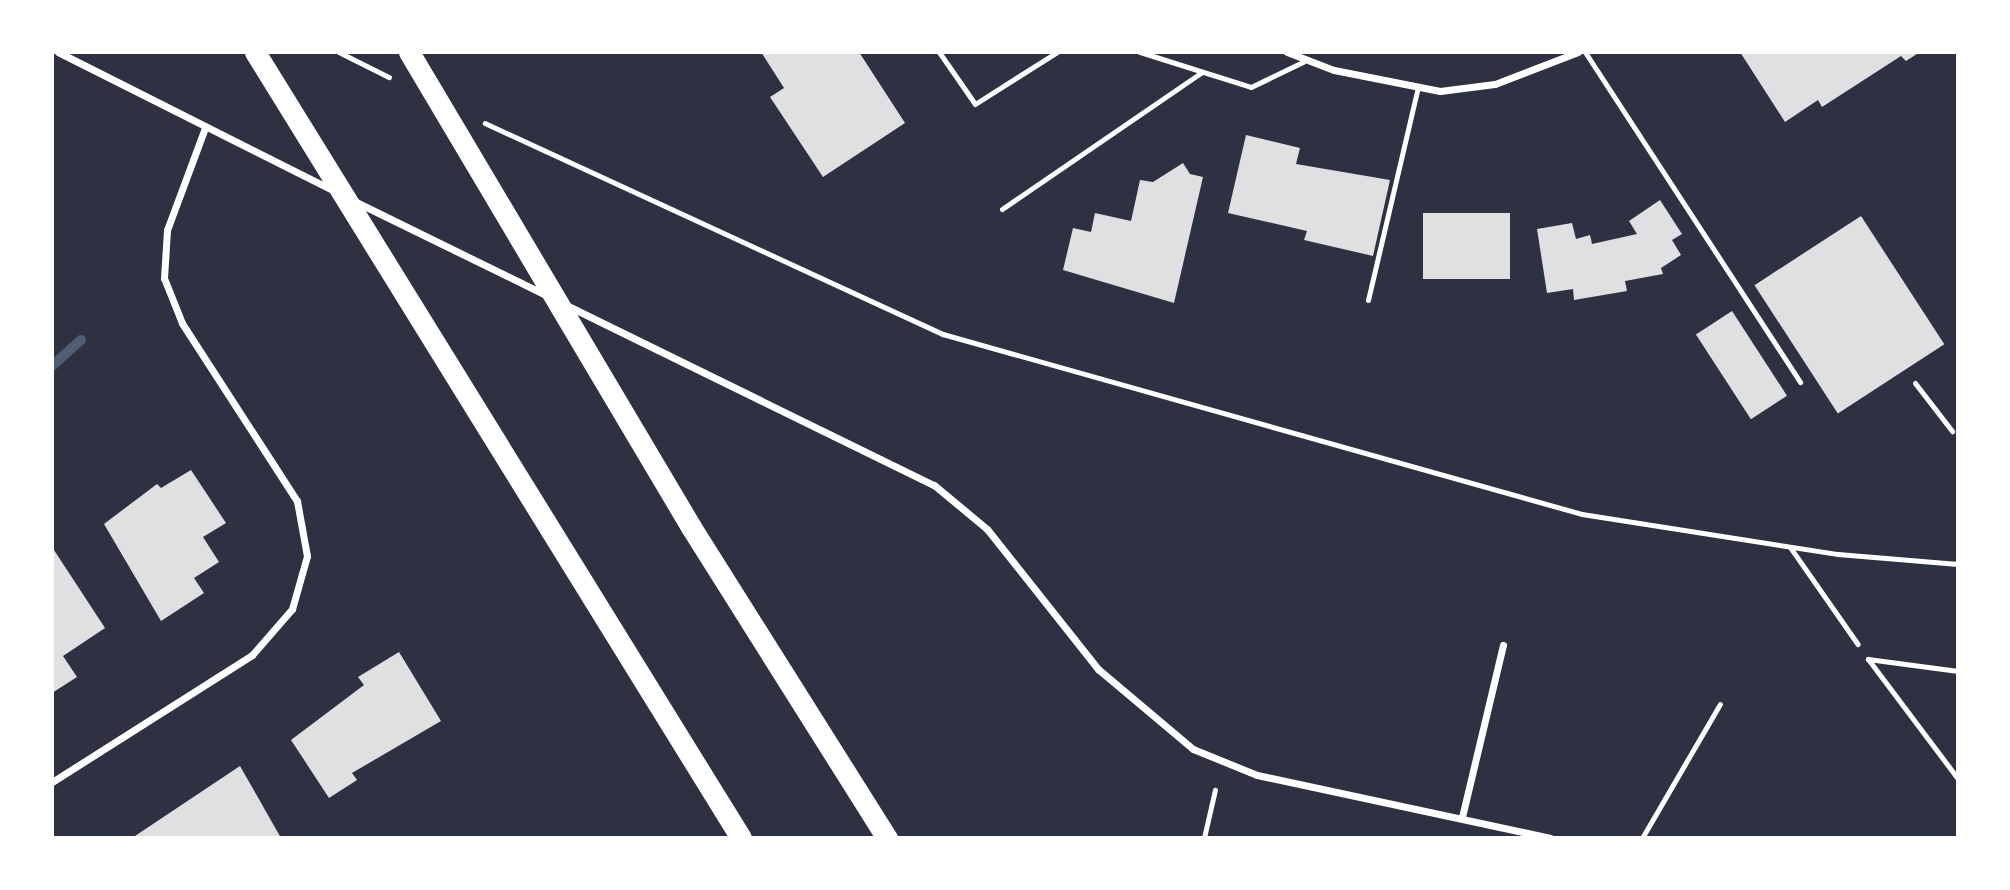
<!DOCTYPE html>
<html>
<head>
<meta charset="utf-8">
<style>
  body { margin:0 }
  #map { position:relative; width:2010px; height:890px; overflow:hidden; background:#2d3142; font-family:"Varela Round",sans-serif }
  div>[style] { position:absolute }
  .stream>* { height:10px; margin:-5px; padding:0 5px; transform-origin:5px; border-radius:5px; background:#4f5d75 }
  .building>* { inset:0; background:#e0e0e3; transform-origin:0 0 }
  .path>* { height:4.5px; margin:-2.25px; padding:0 2.25px; transform-origin:2.25px; border-radius:2.25px; background:#fff }
  .service>* { height:5px; margin:-2.5px; padding:0 2.5px; transform-origin:2.5px; border-radius:2.5px; background:#fff }
  .minor>* { height:7px; margin:-3.5px; padding:0 3.5px; transform-origin:3.5px; border-radius:3.5px; background:#fff }
  .motorway>* { height:21px; margin:-10.5px; padding:0 10.5px; transform-origin:10.5px; border-radius:10.5px; background:#fff }
  span { translate:-50% -50%; white-space:nowrap; text-align:center; line-height:1.15; -webkit-text-stroke:6px #fff; paint-order:stroke }
  .frame { position:absolute; inset:0; border:54px solid #fff; pointer-events:none }
</style>
</head>
<body>
<div id="map">
  <div class="stream">
    <div style="left:52px;top:366px;width:39px;rotate:-42deg"></div>
  </div>
  <div class="building">
    <div style="clip-path:polygon(761px 52px,859px 52px,905px 123px,823px 177px,770px 97px,784px 88px)"></div>
    <div style="clip-path:polygon(1740px 52px,1920px 52px,1906px 61px,1901px 56px,1822px 107px,1818px 100px,1785px 122px)"></div>
    <div style="clip-path:polygon(1246px 135px,1300px 148px,1296px 164px,1390px 180px,1373px 256px,1304px 240px,1307px 231px,1228px 213px)"></div>
    <div style="clip-path:polygon(1183px 163px,1190px 174px,1203px 177px,1174px 303px,1063px 270px,1073px 228px,1091px 232px,1095px 213px,1131px 221px,1140px 180px,1153px 182px)"></div>
    <div style="clip-path:polygon(1660px 200px,1682px 234px,1672px 240px,1681px 255px,1661px 268px,1663px 274px,1625px 281px,1627px 291px,1574px 300px,1573px 289px,1547px 293px,1537px 229px,1572px 223px,1576px 239px,1590px 235px,1592px 244px,1637px 234px,1629px 221px)"></div>
    <div style="left:1423px;top:213px;width:87px;height:66px"></div>
    <div style="left:1861px;top:216px;width:153px;height:127px;rotate:57deg"></div>
    <div style="left:1732px;top:311px;width:101px;height:43px;rotate:57deg"></div>
    <div style="clip-path:polygon(191px 470px,226px 523px,203px 537px,219px 562px,194px 578px,204px 593px,161px 621px,104px 524px,157px 484px,161px 488px)"></div>
    <div style="clip-path:polygon(52px 547px,105px 628px,63px 656px,77px 677px,52px 693px)"></div>
    <div style="clip-path:polygon(399px 652px,441px 721px,352px 773px,357px 780px,329px 798px,291px 740px,364px 685px,358px 677px)"></div>
    <div style="clip-path:polygon(240px 766px,281px 838px,132px 838px)"></div>
  </div>
  <div class="path">
    <div style="left:339px;top:52px;width:56px;rotate:26.6deg"></div>
    <div style="left:485px;top:123px;width:504px;rotate:24.74deg"></div>
    <div style="left:943px;top:334px;width:664px;rotate:15.73deg"></div>
    <div style="left:1582px;top:514px;width:259px;rotate:8.9deg"></div>
    <div style="left:1838px;top:554px;width:120px;rotate:4.8deg"></div>
    <div style="left:1791px;top:548px;width:117px;rotate:55.1deg"></div>
    <div style="left:1204px;top:838px;width:49px;rotate:-77.1deg"></div>
  </div>
  <div class="service">
    <div style="left:939px;top:52px;width:63px;rotate:55.3deg"></div>
    <div style="left:975px;top:104px;width:97px;rotate:-32.4deg"></div>
    <div style="left:1140px;top:52px;width:116px;rotate:17.5deg"></div>
    <div style="left:1251px;top:87px;width:58px;rotate:-25.7deg"></div>
    <div style="left:1585px;top:52px;width:394px;rotate:56.9deg"></div>
    <div style="left:1002px;top:209px;width:242px;rotate:-34.4deg"></div>
    <div style="left:1368px;top:300px;width:219px;rotate:-76.8deg"></div>
    <div style="left:1915px;top:383px;width:61px;rotate:52.4deg"></div>
    <div style="left:1958px;top:671px;width:91px;rotate:-172.4deg"></div>
    <div style="left:1868px;top:659px;width:150px;rotate:53.1deg"></div>
    <div style="left:1642px;top:838px;width:155px;rotate:-59.8deg"></div>
  </div>
  <div class="minor">
    <div style="left:58px;top:52px;width:307px;rotate:26.7deg"></div>
    <div style="left:1287px;top:52px;width:50px;rotate:21deg"></div>
    <div style="left:1334px;top:70px;width:108px;rotate:11.2deg"></div>
    <div style="left:1440px;top:91px;width:55px;rotate:-7.3deg"></div>
    <div style="left:1495px;top:84px;width:89px;rotate:-21.1deg"></div>
    <div style="left:356px;top:202px;width:212px;rotate:26.1deg"></div>
    <div style="left:566px;top:305px;width:410px;rotate:26.1deg"></div>
    <div style="left:934px;top:485px;width:69px;rotate:39.7deg"></div>
    <div style="left:987px;top:529px;width:179px;rotate:51.6deg"></div>
    <div style="left:1098px;top:669px;width:124px;rotate:40.1deg"></div>
    <div style="left:1193px;top:749px;width:69px;rotate:22.1deg"></div>
    <div style="left:1257px;top:775px;width:300px;rotate:12.1deg"></div>
    <div style="left:52px;top:782px;width:237px;rotate:-32.4deg"></div>
    <div style="left:252px;top:655px;width:61px;rotate:-49deg"></div>
    <div style="left:292px;top:609px;width:55px;rotate:-74.2deg"></div>
    <div style="left:307px;top:556px;width:56px;rotate:-100.3deg"></div>
    <div style="left:297px;top:501px;width:212px;rotate:-122.9deg"></div>
    <div style="left:182px;top:323px;width:48px;rotate:-111.8deg"></div>
    <div style="left:164px;top:278px;width:48px;rotate:-86.4deg"></div>
    <div style="left:167px;top:230px;width:109px;rotate:-69.6deg"></div>
    <div style="left:1462px;top:817px;width:177px;rotate:-76.6deg"></div>
  </div>
  <div class="motorway">
    <div style="left:255px;top:52px;width:924px;rotate:58.27deg"></div>
    <div style="left:409px;top:52px;width:552px;rotate:59.3deg"></div>
    <div style="left:691px;top:527px;width:368px;rotate:57.8deg"></div>
  </div>
  <div class="frame"></div>
</div>
</body>
</html>
